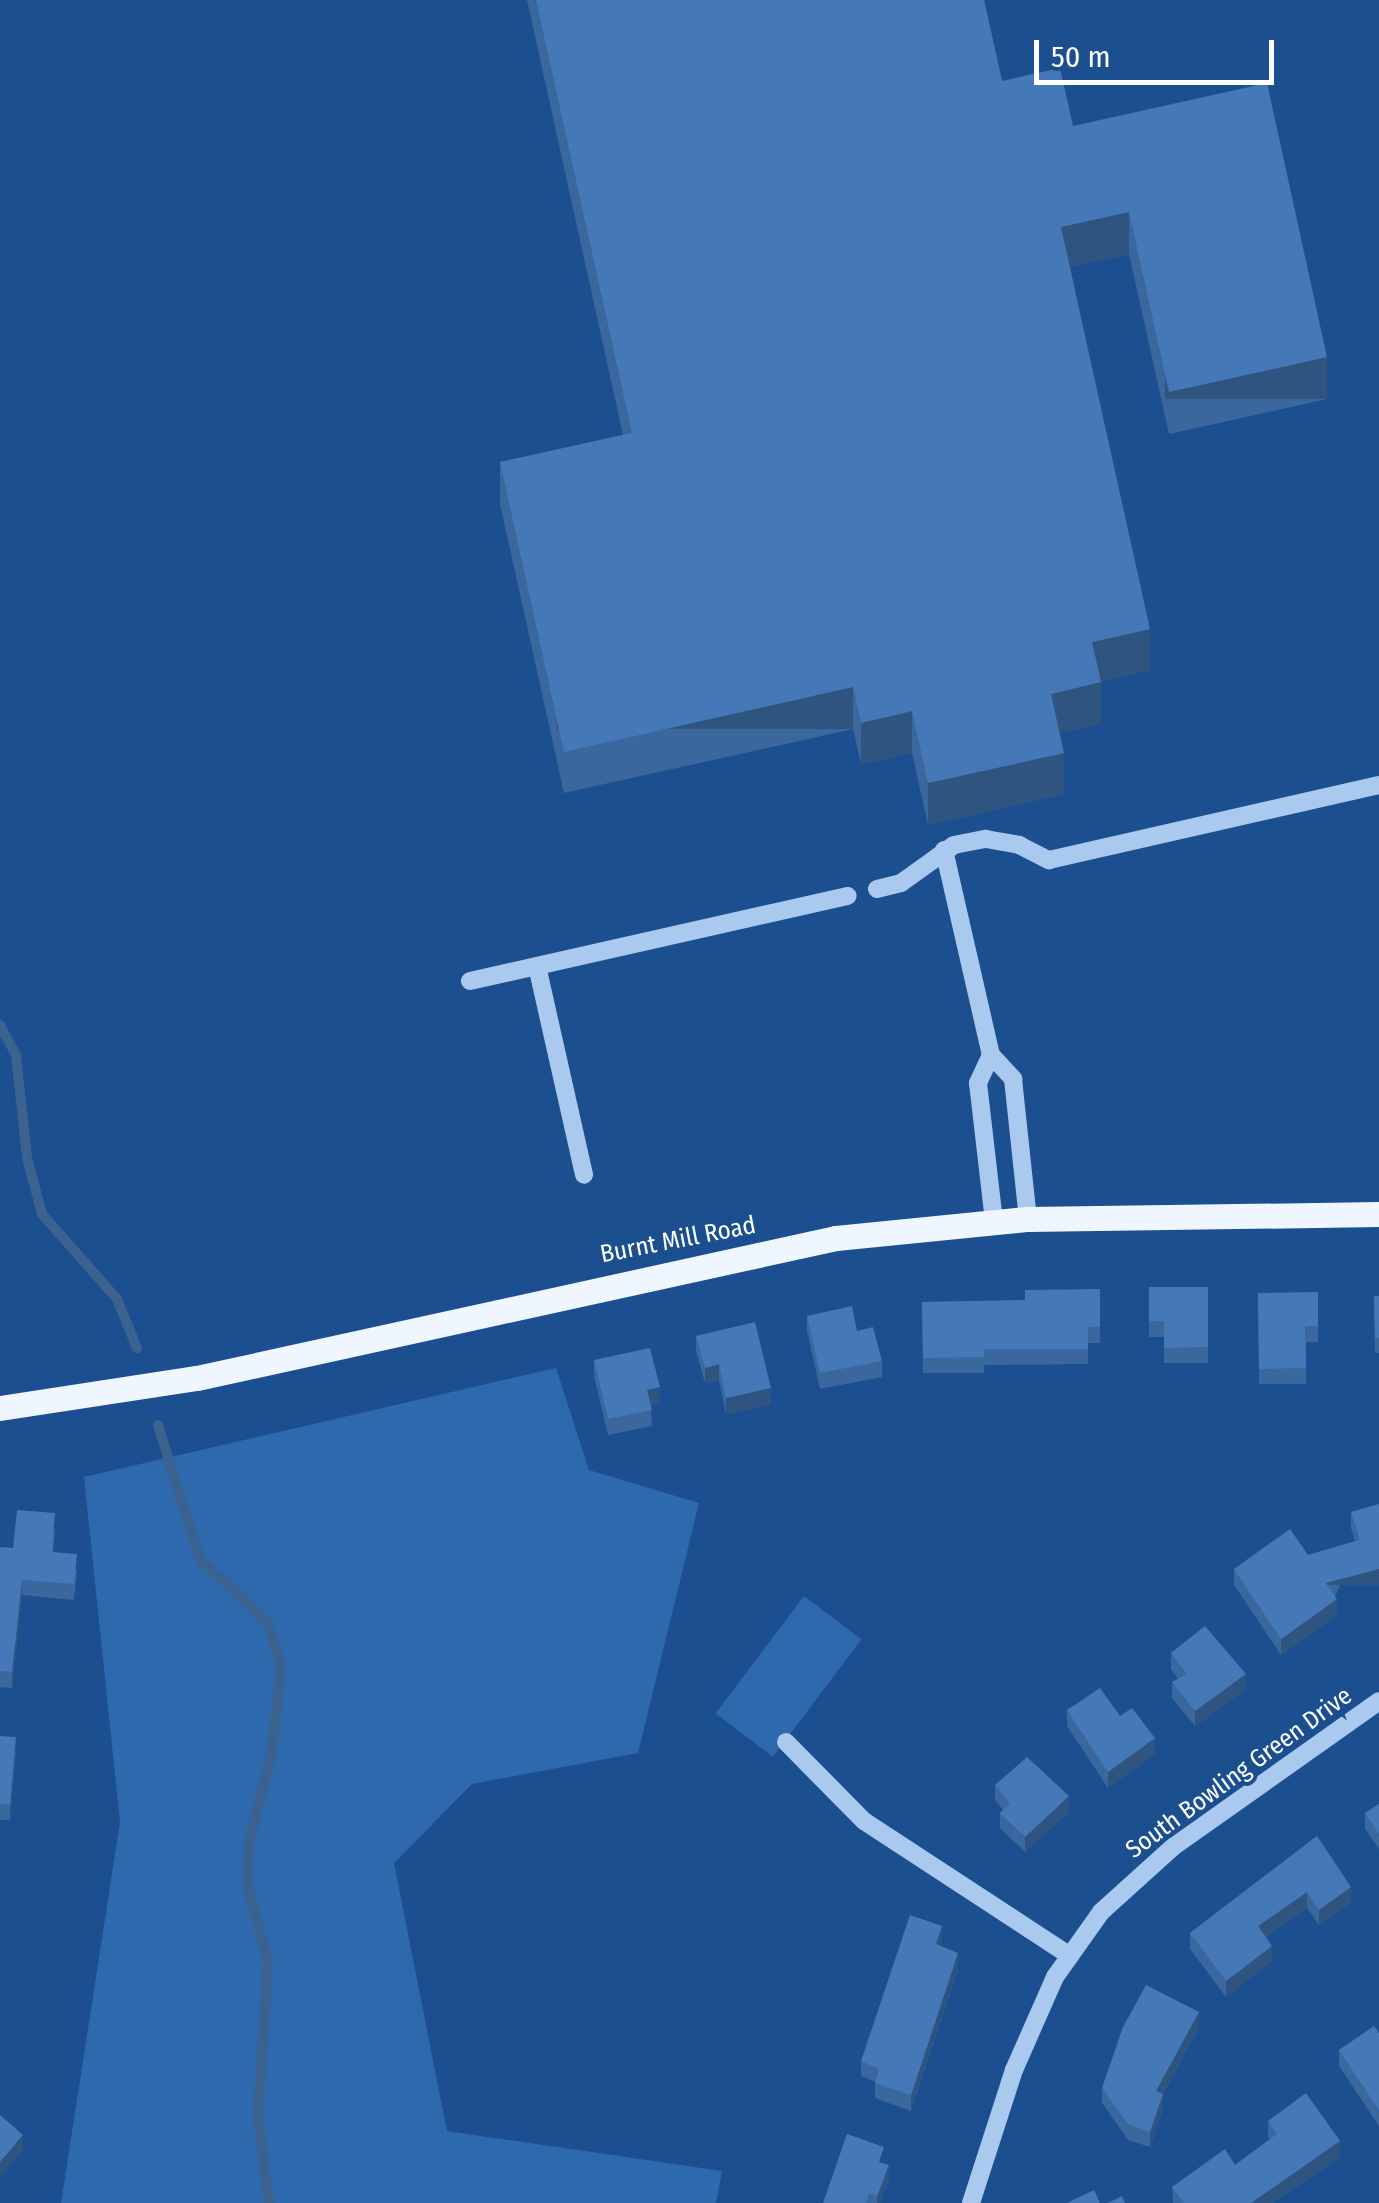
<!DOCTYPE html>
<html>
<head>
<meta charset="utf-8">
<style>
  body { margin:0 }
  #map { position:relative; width:1379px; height:2203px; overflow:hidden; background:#1b4f8f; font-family:"Fira Sans Condensed",sans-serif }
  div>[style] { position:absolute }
  .green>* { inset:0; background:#2e69ad; transform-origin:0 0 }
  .stream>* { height:10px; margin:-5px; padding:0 5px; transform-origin:5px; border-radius:5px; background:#3c6290 }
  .minor>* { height:18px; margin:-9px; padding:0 9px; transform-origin:9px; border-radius:9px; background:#a9c9ee }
  .major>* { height:25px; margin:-12.5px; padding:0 12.5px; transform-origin:12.5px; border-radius:12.5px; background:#f0f6ff }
  .wall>* { inset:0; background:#3a679d }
  .shaded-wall>* { inset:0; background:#305480; transform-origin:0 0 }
  .building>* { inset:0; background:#4478b7 }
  span { translate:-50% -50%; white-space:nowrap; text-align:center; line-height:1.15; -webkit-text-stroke:8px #1b4f8f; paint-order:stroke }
  .street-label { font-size:25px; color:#fff }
  .scale { position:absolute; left:1034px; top:40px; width:240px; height:45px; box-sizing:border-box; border:5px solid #fff; border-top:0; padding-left:12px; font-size:30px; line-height:35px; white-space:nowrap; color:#fff; -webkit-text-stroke:8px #1b4f8f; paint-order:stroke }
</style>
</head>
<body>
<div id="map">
  <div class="green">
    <div style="clip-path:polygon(556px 1368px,589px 1470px,699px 1503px,638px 1753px,472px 1784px,394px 1863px,447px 2131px,722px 2171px,716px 2203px,61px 2203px,120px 1822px,84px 1477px)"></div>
    <div style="left:804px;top:1596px;width:72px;height:147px;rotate:37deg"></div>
  </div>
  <div class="stream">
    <div style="left:0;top:1025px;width:34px;rotate:62deg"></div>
    <div style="left:16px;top:1055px;width:104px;rotate:83.9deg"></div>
    <div style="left:27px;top:1158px;width:58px;rotate:75deg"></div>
    <div style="left:42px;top:1214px;width:113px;rotate:48.6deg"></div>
    <div style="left:117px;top:1299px;width:53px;rotate:67.8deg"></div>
    <div style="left:158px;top:1425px;width:141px;rotate:72.7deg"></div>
    <div style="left:200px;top:1560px;width:91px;rotate:42.8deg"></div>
    <div style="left:267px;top:1622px;width:46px;rotate:72.3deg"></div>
    <div style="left:281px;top:1666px;width:86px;rotate:96deg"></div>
    <div style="left:272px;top:1752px;width:93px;rotate:104.3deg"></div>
    <div style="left:249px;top:1842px;width:45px;rotate:91.3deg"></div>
    <div style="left:248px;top:1887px;width:77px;rotate:74.9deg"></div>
    <div style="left:268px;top:1961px;width:155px;rotate:93.7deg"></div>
    <div style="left:258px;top:2116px;width:88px;rotate:82.8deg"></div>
  </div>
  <div class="minor">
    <div style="left:944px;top:850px;width:210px;rotate:77.1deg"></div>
    <div style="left:991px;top:1055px;width:33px;rotate:47deg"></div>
    <div style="left:1013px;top:1079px;width:141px;rotate:83.9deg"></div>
    <div style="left:877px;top:889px;width:25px;rotate:-14deg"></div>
    <div style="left:901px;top:883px;width:65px;rotate:-35.6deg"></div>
    <div style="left:954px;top:845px;width:33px;rotate:-11deg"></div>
    <div style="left:986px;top:839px;width:34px;rotate:10deg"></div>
    <div style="left:1019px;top:845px;width:34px;rotate:27deg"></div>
    <div style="left:1049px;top:860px;width:338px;rotate:-12.8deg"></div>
    <div style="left:537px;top:966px;width:214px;rotate:77.3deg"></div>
    <div style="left:470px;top:981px;width:387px;rotate:-12.7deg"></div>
    <div style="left:991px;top:1055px;width:31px;rotate:115deg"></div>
    <div style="left:978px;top:1083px;width:139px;rotate:83.4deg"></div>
    <div style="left:786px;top:1742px;width:111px;rotate:45.4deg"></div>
    <div style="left:864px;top:1821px;width:246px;rotate:33.2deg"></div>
    <div style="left:971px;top:2203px;width:140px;rotate:-72.1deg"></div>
    <div style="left:1014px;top:2070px;width:102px;rotate:-66.2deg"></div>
    <div style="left:1055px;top:1977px;width:80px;rotate:-54.7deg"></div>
    <div style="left:1101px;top:1912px;width:97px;rotate:-42.1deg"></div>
    <div style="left:1173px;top:1847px;width:252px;rotate:-35.3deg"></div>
  </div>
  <div class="major">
    <div style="left:0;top:1408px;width:199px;rotate:-8.7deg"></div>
    <div style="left:197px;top:1378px;width:654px;rotate:-12.36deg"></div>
    <div style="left:836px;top:1238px;width:193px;rotate:-5.7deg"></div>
    <div style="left:1028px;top:1219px;width:351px;rotate:-0.8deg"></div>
  </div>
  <div class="wall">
    <div style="clip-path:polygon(527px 0,984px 0,1002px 81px,1073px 126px,1327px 399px,1169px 434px,1129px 254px,1070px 267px,1150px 670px,1101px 681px,1101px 724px,1060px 733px,1064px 794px,928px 825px,912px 753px,861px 764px,853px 729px,564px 793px,500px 504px,500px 462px,623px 435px)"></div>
    <div style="clip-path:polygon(1149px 1287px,1208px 1287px,1208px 1363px,1164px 1363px,1164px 1337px,1149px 1337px)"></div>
    <div style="clip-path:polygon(1100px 1289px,1100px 1343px,1088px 1343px,1088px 1364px,984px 1365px,984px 1373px,923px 1373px,922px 1302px,1025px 1300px)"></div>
    <div style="clip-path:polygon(1258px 1293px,1318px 1326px,1318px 1342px,1306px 1342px,1306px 1384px,1259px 1384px)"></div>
    <div style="clip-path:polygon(1374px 1296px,1379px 1296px,1379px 1353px,1375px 1353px)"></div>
    <div style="clip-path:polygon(807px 1316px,882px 1361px,882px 1377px,820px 1389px,807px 1331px)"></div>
    <div style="clip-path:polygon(696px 1336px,771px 1404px,726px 1414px,719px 1380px,705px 1383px,696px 1351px)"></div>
    <div style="clip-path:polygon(594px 1360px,660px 1402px,651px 1405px,652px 1426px,608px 1435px,594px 1376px)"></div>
    <div style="clip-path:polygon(1379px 1504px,1335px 1596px,1337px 1615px,1281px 1655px,1234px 1585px,1234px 1569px,1308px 1555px,1355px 1541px,1351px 1528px,1351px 1512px)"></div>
    <div style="clip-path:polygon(55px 1529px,53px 1552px,77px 1570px,74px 1600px,22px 1595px,12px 1688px,0 1687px,0 1547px,13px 1548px)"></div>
    <div style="clip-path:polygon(1171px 1653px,1246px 1690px,1195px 1726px,1172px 1698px,1172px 1682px,1178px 1679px,1171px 1669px)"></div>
    <div style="clip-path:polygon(1067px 1710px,1120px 1716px,1155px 1754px,1108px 1788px,1067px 1726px)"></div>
    <div style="clip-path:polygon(0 1736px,16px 1753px,10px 1820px,0 1820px)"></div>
    <div style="clip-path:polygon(995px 1785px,1069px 1812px,1025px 1852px,1000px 1828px,1000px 1813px,1003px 1810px,995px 1800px)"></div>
    <div style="clip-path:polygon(1379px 1804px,1379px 1849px,1365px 1829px,1365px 1813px)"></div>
    <div style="clip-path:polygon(1317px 1836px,1351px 1903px,1319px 1925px,1307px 1908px,1266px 1937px,1272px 1961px,1226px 1997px,1190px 1949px,1190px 1933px)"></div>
    <div style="clip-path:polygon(942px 1942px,941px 1946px,958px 1969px,911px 2111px,875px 2098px,875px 2082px,861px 2076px,861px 2061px)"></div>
    <div style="clip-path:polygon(1199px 2028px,1163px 2094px,1163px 2109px,1150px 2147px,1128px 2140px,1102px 2103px,1102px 2088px)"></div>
    <div style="clip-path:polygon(1379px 2033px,1379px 2126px,1339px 2066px,1339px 2050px)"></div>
    <div style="clip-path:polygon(1268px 2121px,1340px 2157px,1273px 2203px,1173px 2203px,1172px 2187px,1235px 2165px,1270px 2139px,1268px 2137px)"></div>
    <div style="clip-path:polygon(884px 2163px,889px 2180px,880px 2203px,823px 2203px)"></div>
  </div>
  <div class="shaded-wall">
    <div style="clip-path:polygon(1129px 212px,1129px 254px,1061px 269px,1061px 227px)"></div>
    <div style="left:1327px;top:357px;width:42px;height:162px;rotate:90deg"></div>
    <div style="clip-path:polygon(1150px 629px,1150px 670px,1092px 683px,1092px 642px)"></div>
    <div style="clip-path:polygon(1101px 682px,1101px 724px,1051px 735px,1051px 694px)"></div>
    <div style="left:853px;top:687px;width:42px;height:296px;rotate:90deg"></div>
    <div style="clip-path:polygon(912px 711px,912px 753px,861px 764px,861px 723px)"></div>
    <div style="clip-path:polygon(1064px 753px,1064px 794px,928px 825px,928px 783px)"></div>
    <div style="clip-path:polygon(719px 1364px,719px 1380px,705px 1383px,705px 1368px)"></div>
    <div style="clip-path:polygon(660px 1387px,660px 1402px,647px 1406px,647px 1390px)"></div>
    <div style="clip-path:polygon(771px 1388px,771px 1404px,726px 1414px,726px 1398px)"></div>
    <div style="left:1379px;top:1569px;width:16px;height:55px;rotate:90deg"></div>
    <div style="clip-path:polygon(22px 1580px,22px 1595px,12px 1688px,12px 1672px)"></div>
    <div style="clip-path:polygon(1337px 1599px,1337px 1615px,1281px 1655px,1281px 1639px)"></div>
    <div style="clip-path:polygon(1246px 1674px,1246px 1690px,1195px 1726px,1195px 1711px)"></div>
    <div style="clip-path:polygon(16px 1737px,16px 1753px,10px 1820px,10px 1805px)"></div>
    <div style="clip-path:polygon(1155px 1738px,1155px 1754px,1108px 1788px,1108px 1772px)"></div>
    <div style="clip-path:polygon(1069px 1796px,1069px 1812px,1025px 1852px,1025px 1837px)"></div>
    <div style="clip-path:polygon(1351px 1887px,1351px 1903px,1319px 1925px,1319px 1910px)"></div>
    <div style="clip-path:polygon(1307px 1892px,1307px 1908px,1258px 1942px,1258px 1926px)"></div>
    <div style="clip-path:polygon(942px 1926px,942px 1942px,936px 1960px,936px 1944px)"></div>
    <div style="clip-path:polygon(1272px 1946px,1272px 1961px,1226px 1997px,1226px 1981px)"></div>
    <div style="clip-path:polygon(958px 1953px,958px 1969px,911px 2111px,911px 2095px)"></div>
    <div style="clip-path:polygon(1199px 2012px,1199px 2028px,1156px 2107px,1156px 2091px)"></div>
    <div style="clip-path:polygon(1163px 2094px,1163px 2109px,1150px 2147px,1150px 2132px)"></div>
    <div style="clip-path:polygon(23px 2135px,23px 2151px,0 2177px,0 2162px)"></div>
    <div style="clip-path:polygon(1340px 2141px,1340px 2157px,1273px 2203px,1251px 2203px)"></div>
    <div style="clip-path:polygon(889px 2165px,889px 2180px,880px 2203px,877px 2203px,877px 2196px)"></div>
  </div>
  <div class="building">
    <div style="clip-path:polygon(536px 0,984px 0,1002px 81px,1060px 68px,1073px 126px,1267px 83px,1327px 357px,1169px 392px,1129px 212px,1061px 227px,1150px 629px,1092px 642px,1101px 682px,1051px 694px,1064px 753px,928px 783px,912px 711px,861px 723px,853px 687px,564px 752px,500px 462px,632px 433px)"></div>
    <div style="clip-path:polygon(1149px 1287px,1208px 1287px,1208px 1347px,1164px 1348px,1164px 1321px,1149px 1321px)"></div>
    <div style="clip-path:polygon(1100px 1289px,1100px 1327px,1088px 1327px,1088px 1349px,984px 1349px,984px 1357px,923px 1358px,922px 1302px,1025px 1300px,1025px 1290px)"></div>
    <div style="clip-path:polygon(1318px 1292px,1318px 1326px,1305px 1326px,1306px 1368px,1259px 1369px,1258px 1293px)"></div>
    <div style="clip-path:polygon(1374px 1296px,1379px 1296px,1379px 1338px,1375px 1338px)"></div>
    <div style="clip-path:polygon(852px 1306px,857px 1331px,873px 1327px,882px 1361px,820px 1373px,807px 1316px)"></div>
    <div style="clip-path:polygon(755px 1322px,771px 1388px,726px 1398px,719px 1364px,705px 1368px,696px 1336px)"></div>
    <div style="clip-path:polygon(650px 1348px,660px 1387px,647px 1390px,652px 1410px,608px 1419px,594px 1360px)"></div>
    <div style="clip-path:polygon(1379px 1504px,1379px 1569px,1326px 1583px,1337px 1599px,1281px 1639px,1234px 1569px,1290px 1529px,1308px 1555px,1360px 1540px,1351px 1512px)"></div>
    <div style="clip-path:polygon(17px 1510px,55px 1513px,52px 1552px,77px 1554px,74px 1584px,22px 1580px,12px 1672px,0 1671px,0 1547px,13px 1548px)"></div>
    <div style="clip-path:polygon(1205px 1626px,1246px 1674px,1195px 1711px,1172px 1682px,1187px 1674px,1171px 1653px)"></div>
    <div style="clip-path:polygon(1100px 1688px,1120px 1716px,1132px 1708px,1155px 1738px,1108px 1772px,1067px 1710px)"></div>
    <div style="clip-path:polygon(0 1736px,16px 1737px,10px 1805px,0 1804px)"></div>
    <div style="clip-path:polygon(1027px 1757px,1069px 1796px,1025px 1837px,1000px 1813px,1010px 1803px,995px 1785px)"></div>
    <div style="clip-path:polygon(1379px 1804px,1379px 1834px,1365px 1813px)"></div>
    <div style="clip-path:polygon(1317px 1836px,1351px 1887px,1319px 1910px,1307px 1892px,1258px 1926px,1272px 1946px,1226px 1981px,1190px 1933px)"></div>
    <div style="clip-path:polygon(910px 1915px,942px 1926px,936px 1944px,958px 1953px,911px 2095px,875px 2083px,879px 2069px,861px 2061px)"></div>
    <div style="clip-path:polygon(1146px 1985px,1199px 2012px,1156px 2091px,1163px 2094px,1150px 2132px,1128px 2124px,1102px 2088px,1123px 2027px)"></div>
    <div style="clip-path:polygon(1374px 2026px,1379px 2033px,1379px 2110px,1339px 2050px)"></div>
    <div style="clip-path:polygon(1306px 2093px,1340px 2141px,1251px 2203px,1184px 2203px,1172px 2187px,1225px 2149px,1235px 2165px,1277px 2134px,1268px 2121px)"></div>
    <div style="clip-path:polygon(0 2115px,23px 2135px,0 2162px)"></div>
    <div style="clip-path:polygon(847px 2134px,884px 2147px,879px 2162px,889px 2165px,877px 2196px,869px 2193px,866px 2203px,823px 2203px)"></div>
    <div style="clip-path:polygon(1094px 2190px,1100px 2203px,1067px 2203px)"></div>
    <div style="clip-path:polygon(1122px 2196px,1125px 2203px,1108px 2203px)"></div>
  </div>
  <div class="street-label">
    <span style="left:678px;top:1240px;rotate:-11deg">Burnt Mill Road</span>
    <span style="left:1239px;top:1773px;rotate:-36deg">South Bowling Green Drive</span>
  </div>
  <div class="scale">50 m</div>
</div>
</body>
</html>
